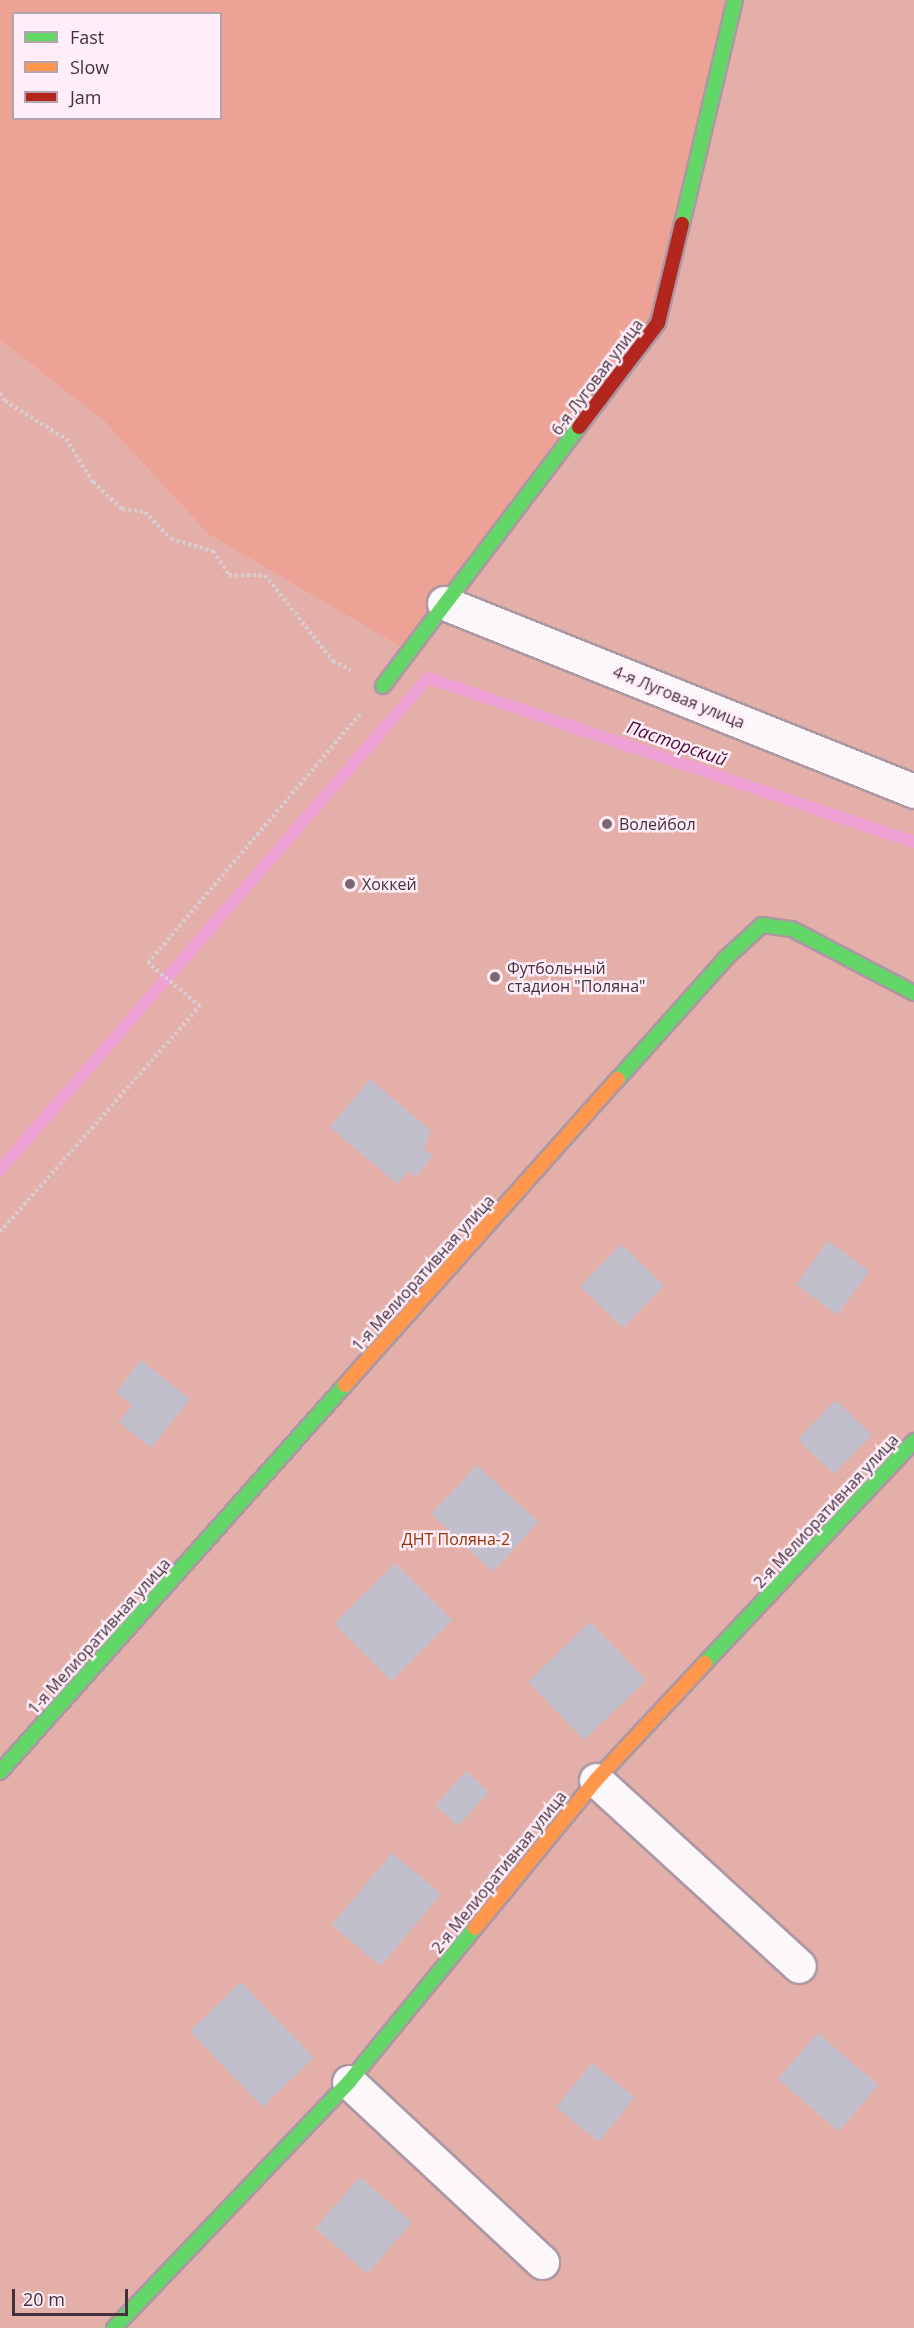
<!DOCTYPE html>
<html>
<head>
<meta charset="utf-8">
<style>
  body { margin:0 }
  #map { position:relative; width:914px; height:2328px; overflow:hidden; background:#e9ccde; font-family:"Open Sans",sans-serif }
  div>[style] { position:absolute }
  .green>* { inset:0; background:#e5afa9 }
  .forest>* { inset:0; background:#eca294 }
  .stream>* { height:12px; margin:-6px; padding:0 6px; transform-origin:6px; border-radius:6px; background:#efa0d5 }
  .building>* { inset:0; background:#c0bfcb; transform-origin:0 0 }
  .path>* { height:4px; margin-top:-2px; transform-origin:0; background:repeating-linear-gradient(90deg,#d5cdd2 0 3px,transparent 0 6px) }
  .roads { filter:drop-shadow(2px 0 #ac97a4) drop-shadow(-2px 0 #ac97a4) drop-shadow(0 2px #ac97a4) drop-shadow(0 -2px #ac97a4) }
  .street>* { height:33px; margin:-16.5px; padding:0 16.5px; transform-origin:16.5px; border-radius:16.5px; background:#fcf7fa }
  .fast>* { height:14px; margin:-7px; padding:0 7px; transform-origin:7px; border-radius:7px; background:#63d668 }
  .slow>* { height:14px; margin:-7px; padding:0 7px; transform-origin:7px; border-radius:7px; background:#ff974d }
  .jam>* { height:14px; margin:-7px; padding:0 7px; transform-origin:7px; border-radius:7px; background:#b3261e }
  .dots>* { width:16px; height:16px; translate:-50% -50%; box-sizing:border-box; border:3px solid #ffeef8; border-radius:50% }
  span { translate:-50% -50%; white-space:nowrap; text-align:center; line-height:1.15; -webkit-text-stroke:5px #ffeef8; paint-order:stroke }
  .street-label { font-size:16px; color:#44303d }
  .poi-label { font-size:16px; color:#44303d }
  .left { translate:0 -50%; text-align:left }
  .park-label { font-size:16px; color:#953202 }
  .water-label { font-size:18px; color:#480a39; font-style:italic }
  .legend { position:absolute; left:12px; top:12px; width:210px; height:108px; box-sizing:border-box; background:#ffeef8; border:2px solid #b4a2ad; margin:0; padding:8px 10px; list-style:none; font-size:18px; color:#44303d }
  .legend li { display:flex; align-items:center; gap:12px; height:30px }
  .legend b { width:30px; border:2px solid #b4a2ad }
  .scale { position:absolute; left:12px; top:2289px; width:116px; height:27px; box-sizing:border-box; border:3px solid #44303d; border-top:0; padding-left:8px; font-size:18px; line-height:21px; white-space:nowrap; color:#44303d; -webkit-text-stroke:4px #ffeef8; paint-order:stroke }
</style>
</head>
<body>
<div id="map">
  <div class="green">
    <div style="clip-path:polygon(735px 0,914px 0,914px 2328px,0 2328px,0 340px,104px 421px,207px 533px)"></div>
  </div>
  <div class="forest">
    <div style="clip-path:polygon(evenodd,0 0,735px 0,658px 323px,410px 652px,207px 533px,104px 421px,0 340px,0 0,14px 14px,220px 14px,220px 118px,14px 118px,14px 14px)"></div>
  </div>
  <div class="stream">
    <div style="left:0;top:1170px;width:652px;rotate:-48.98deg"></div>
    <div style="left:428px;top:678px;width:513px;rotate:18.65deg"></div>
  </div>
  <div class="building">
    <div style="clip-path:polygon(370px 1079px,431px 1131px,424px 1149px,433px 1156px,416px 1177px,409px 1171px,397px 1184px,330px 1127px)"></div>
    <div style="left:828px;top:1241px;width:51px;height:54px;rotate:36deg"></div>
    <div style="left:621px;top:1244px;width:60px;height:59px;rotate:44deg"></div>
    <div style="clip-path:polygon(141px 1360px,190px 1399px,151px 1448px,119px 1422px,132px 1405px,116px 1392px)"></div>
    <div style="left:836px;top:1400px;width:50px;height:55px;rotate:44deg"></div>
    <div style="left:477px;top:1465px;width:84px;height:67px;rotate:43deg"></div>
    <div style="left:395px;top:1563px;width:81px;height:86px;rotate:45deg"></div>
    <div style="left:590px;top:1622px;width:81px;height:86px;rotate:46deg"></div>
    <div style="left:466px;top:1771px;width:31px;height:46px;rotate:42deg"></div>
    <div style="left:392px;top:1853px;width:64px;height:94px;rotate:40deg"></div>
    <div style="left:241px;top:1982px;width:105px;height:71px;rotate:46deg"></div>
    <div style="left:818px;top:2033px;width:80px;height:61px;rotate:41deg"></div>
    <div style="left:592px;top:2063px;width:55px;height:57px;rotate:39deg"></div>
    <div style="left:360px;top:2177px;width:69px;height:68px;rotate:41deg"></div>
  </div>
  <div class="path">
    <div style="left:0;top:393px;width:9px;rotate:58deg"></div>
    <div style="left:5px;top:401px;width:72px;rotate:31.9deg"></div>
    <div style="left:66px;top:439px;width:51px;rotate:57.9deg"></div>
    <div style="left:93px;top:482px;width:40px;rotate:43deg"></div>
    <div style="left:122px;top:509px;width:23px;rotate:7deg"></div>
    <div style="left:145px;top:512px;width:37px;rotate:46deg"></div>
    <div style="left:171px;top:539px;width:44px;rotate:15.9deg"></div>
    <div style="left:213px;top:551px;width:29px;rotate:56deg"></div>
    <div style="left:229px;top:575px;width:36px"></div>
    <div style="left:265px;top:575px;width:110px;rotate:51.7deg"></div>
    <div style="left:333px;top:661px;width:20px;rotate:27deg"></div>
    <div style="left:0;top:1232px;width:302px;rotate:-48.5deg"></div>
    <div style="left:200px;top:1006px;width:67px;rotate:-140.4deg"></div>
    <div style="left:148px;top:963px;width:328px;rotate:-49.6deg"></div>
  </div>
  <div class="roads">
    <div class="street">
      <div style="left:444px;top:603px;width:506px;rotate:21.8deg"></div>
      <div style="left:596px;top:1780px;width:275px;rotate:42.5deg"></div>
      <div style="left:349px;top:2082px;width:264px;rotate:43deg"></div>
    </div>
    <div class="fast">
      <div style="left:682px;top:224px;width:230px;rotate:-76.7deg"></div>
      <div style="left:383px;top:686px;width:325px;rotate:-52.9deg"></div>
      <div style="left:618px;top:1079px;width:162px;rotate:-48.2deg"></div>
      <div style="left:726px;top:958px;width:49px;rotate:-42.5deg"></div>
      <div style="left:762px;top:925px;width:30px;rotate:8deg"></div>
      <div style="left:792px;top:929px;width:138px;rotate:27.7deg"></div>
      <div style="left:705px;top:1663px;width:305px;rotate:-46.7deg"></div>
      <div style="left:0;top:1772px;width:518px;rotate:-48.28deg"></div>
      <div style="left:114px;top:2328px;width:340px;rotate:-46.3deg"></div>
      <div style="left:349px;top:2082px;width:199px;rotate:-50.7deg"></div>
    </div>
    <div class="slow">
      <div style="left:345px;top:1385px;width:410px;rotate:-48.3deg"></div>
      <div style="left:475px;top:1928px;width:191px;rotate:-50.7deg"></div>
      <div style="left:596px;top:1780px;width:160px;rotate:-47deg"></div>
    </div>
    <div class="jam">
      <div style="left:579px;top:427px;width:131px;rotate:-52.8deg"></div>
      <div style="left:658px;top:323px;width:102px;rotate:-76.4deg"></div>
    </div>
  </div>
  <div class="dots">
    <div style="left:607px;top:824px;background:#7e6775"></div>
    <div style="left:350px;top:884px;background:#7e6775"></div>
    <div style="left:495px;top:977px;background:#7e6775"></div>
  </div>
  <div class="street-label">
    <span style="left:597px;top:377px;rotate:-53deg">6-я Луговая улица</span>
    <span style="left:679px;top:697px;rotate:22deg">4-я Луговая улица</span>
    <span style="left:423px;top:1273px;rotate:-48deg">1-я Мелиоративная улица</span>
    <span style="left:826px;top:1511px;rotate:-47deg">2-я Мелиоративная улица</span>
    <span style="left:99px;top:1636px;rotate:-48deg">1-я Мелиоративная улица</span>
    <span style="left:499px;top:1872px;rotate:-51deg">2-я Мелиоративная улица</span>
  </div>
  <div class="poi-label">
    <span class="left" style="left:619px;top:824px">Волейбол</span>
    <span class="left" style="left:362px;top:884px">Хоккей</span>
    <span class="left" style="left:507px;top:977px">Футбольный<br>стадион "Поляна"</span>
  </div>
  <div class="park-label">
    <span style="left:456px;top:1539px">ДНТ Поляна-2</span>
  </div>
  <div class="water-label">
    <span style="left:677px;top:743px;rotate:19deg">Пасторский</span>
  </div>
  <ul class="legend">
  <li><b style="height:8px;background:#63d668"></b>Fast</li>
  <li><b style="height:8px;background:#ff974d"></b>Slow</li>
  <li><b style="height:8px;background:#b3261e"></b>Jam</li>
  </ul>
  <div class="scale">20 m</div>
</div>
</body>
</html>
